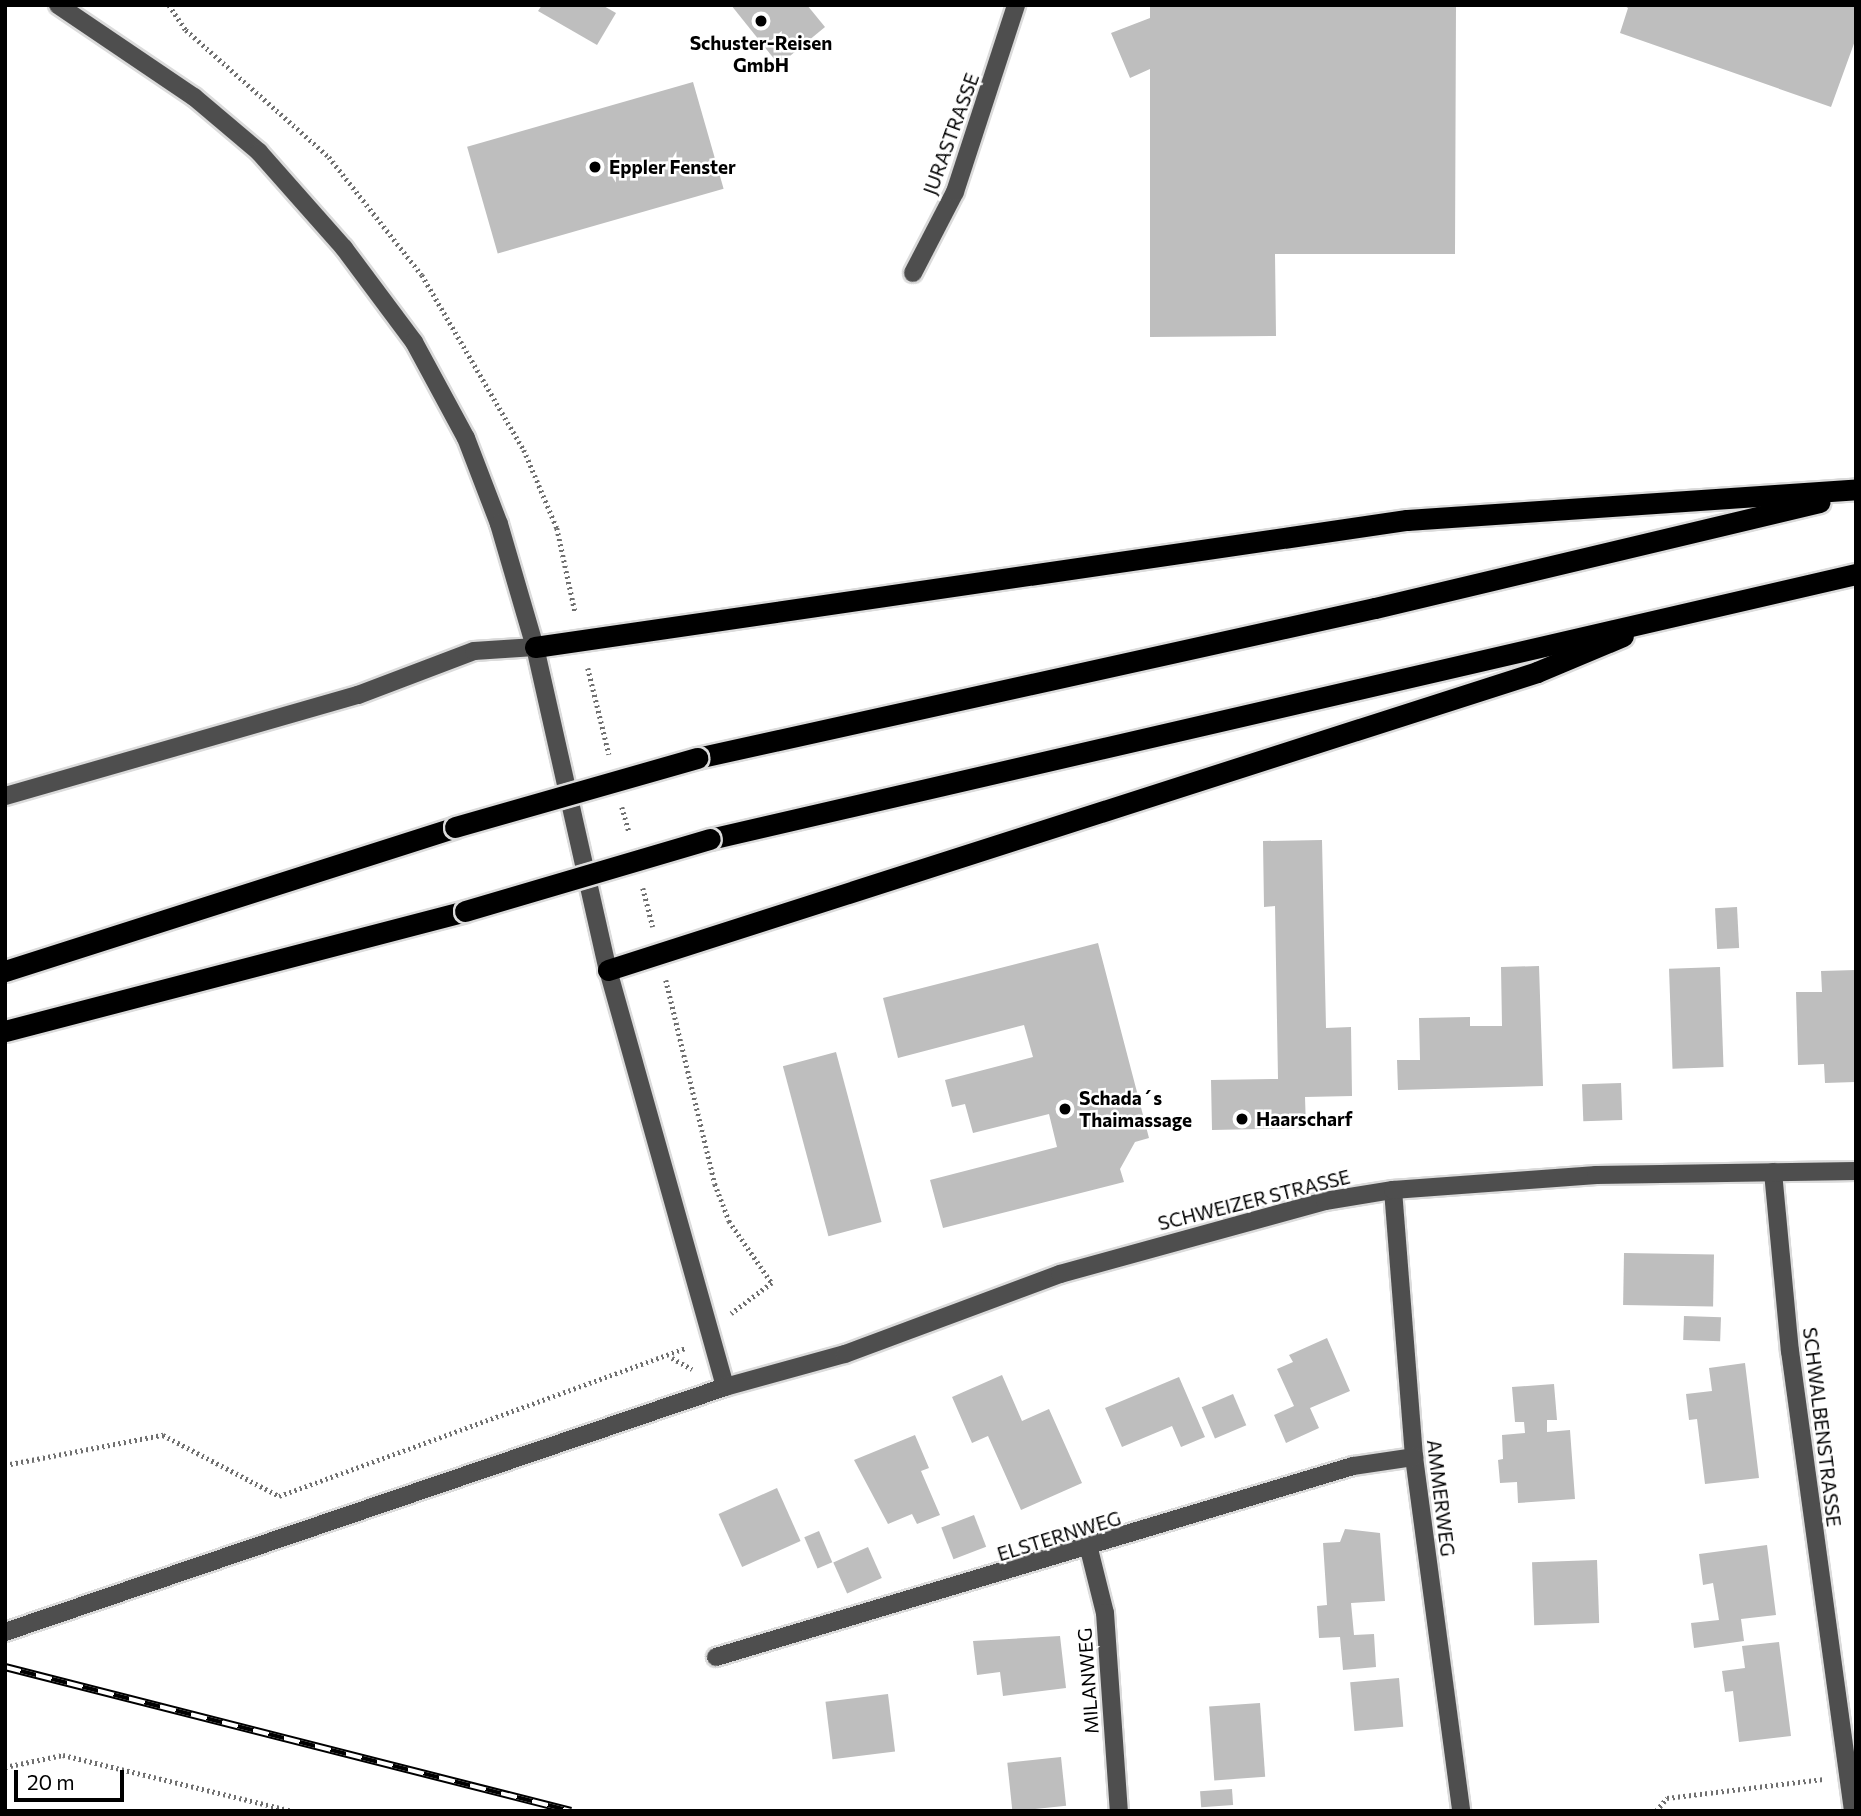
<!DOCTYPE html>
<html>
<head>
<meta charset="utf-8">
<style>
  body { margin:0 }
  #map { position:relative; width:1861px; height:1816px; overflow:hidden; background:#fff; font-family:Commissioner,sans-serif }
  div>[style] { position:absolute }
  .building>* { inset:0; background:#bebebe; transform-origin:0 0 }
  .path>* { height:4.5px; margin-top:-2.25px; transform-origin:0; background:repeating-linear-gradient(90deg,#707070 0 2px,transparent 0 5.5px) }
  .roads { filter:drop-shadow(2px 0 #dbdbdb) drop-shadow(-2px 0 #dbdbdb) drop-shadow(0 2px #dbdbdb) drop-shadow(0 -2px #dbdbdb) }
  .minor>* { height:18px; margin:-9px; padding:0 9px; transform-origin:9px; border-radius:9px; background:#4e4e4e }
  .highway>* { height:21px; margin:-10.5px; padding:0 10.5px; transform-origin:10.5px; border-radius:10.5px; background:#000 }
  .rail>* { height:8px; margin-top:-4px; transform-origin:0; background:repeating-linear-gradient(90deg,#fff 0 16px,#000 0 32px); box-sizing:border-box; border-block:2px solid #000 }
  .bridges { filter:drop-shadow(2px 0 #dbdbdb) drop-shadow(-2px 0 #dbdbdb) drop-shadow(0 2px #dbdbdb) drop-shadow(0 -2px #dbdbdb) }
  .highway-bridge>* { height:21px; margin:-10.5px; padding:0 10.5px; transform-origin:10.5px; border-radius:10.5px; background:#000 }
  .dots>* { width:19px; height:19px; translate:-50% -50%; box-sizing:border-box; border:4px solid #fff; border-radius:50% }
  span { translate:-50% -50%; white-space:nowrap; text-align:center; line-height:1.15; -webkit-text-stroke:5px #fff; paint-order:stroke }
  .poi-label { font-size:19px; color:#000; font-weight:700 }
  .left { translate:0 -50%; text-align:left }
  .street-label { font-size:19px; color:#000 }
  .frame { position:absolute; inset:0; border:7px solid #000; pointer-events:none }
  .scale { position:absolute; left:14px; top:1770px; width:110px; height:32px; box-sizing:border-box; border:4px solid #000; border-top:0; padding-left:9px; font-size:21px; line-height:24px; white-space:nowrap; color:#000; -webkit-text-stroke:5px #fff; paint-order:stroke }
</style>
</head>
<body>
<div id="map">
  <div class="building">
    <div style="clip-path:polygon(542px 5px,602px 5px,616px 13px,597px 45px,538px 11px)"></div>
    <div style="clip-path:polygon(731px 5px,807px 5px,825px 27px,779px 65px)"></div>
    <div style="clip-path:polygon(1150px 5px,1456px 5px,1455px 254px,1275px 254px,1276px 336px,1150px 337px,1150px 69px,1130px 78px,1111px 33px,1150px 18px)"></div>
    <div style="clip-path:polygon(1623px 5px,1856px 5px,1856px 38px,1831px 107px,1620px 33px,1628px 8px)"></div>
    <div style="left:693px;top:82px;width:111px;height:235px;rotate:74deg"></div>
    <div style="clip-path:polygon(1322px 840px,1326px 1028px,1351px 1027px,1352px 1096px,1305px 1097px,1306px 1128px,1212px 1130px,1211px 1080px,1278px 1079px,1275px 906px,1264px 907px,1263px 841px)"></div>
    <div style="left:1737px;top:907px;width:41px;height:22px;rotate:87deg"></div>
    <div style="clip-path:polygon(1098px 943px,1149px 1138px,1135px 1142px,1120px 1169px,1124px 1182px,943px 1228px,930px 1180px,1057px 1147px,1049px 1114px,973px 1133px,965px 1104px,952px 1107px,945px 1080px,1033px 1057px,1024px 1025px,898px 1058px,883px 998px)"></div>
    <div style="clip-path:polygon(1539px 966px,1543px 1086px,1398px 1090px,1397px 1060px,1420px 1060px,1419px 1018px,1470px 1017px,1470px 1026px,1502px 1026px,1501px 967px)"></div>
    <div style="left:1720px;top:967px;width:100px;height:51px;rotate:88deg"></div>
    <div style="clip-path:polygon(1856px 970px,1855px 1082px,1825px 1083px,1824px 1064px,1798px 1065px,1796px 992px,1822px 992px,1821px 971px)"></div>
    <div style="left:836px;top:1052px;width:176px;height:55px;rotate:75deg"></div>
    <div style="left:1621px;top:1083px;width:37px;height:39px;rotate:88deg"></div>
    <div style="left:1624px;top:1253px;width:90px;height:52px;rotate:1deg"></div>
    <div style="left:1684px;top:1316px;width:37px;height:24px;rotate:2deg"></div>
    <div style="clip-path:polygon(1327px 1338px,1350px 1391px,1310px 1408px,1319px 1428px,1286px 1443px,1274px 1415px,1294px 1406px,1277px 1369px,1293px 1362px,1289px 1355px)"></div>
    <div style="clip-path:polygon(1745px 1363px,1759px 1478px,1705px 1484px,1697px 1419px,1689px 1420px,1686px 1394px,1712px 1391px,1709px 1368px)"></div>
    <div style="clip-path:polygon(1002px 1375px,1022px 1421px,1049px 1409px,1082px 1483px,1021px 1510px,988px 1436px,972px 1443px,952px 1397px)"></div>
    <div style="clip-path:polygon(1179px 1377px,1205px 1437px,1181px 1447px,1172px 1426px,1122px 1447px,1105px 1408px)"></div>
    <div style="clip-path:polygon(1554px 1384px,1557px 1420px,1547px 1420px,1547px 1432px,1570px 1430px,1575px 1499px,1518px 1503px,1517px 1482px,1500px 1483px,1498px 1460px,1503px 1459px,1502px 1435px,1525px 1433px,1524px 1422px,1515px 1422px,1512px 1387px)"></div>
    <div style="left:1233px;top:1394px;width:34px;height:34px;rotate:67deg"></div>
    <div style="clip-path:polygon(915px 1435px,929px 1468px,921px 1471px,940px 1515px,917px 1524px,912px 1514px,888px 1524px,854px 1460px)"></div>
    <div style="left:777px;top:1488px;width:58px;height:64px;rotate:66deg"></div>
    <div style="left:974px;top:1515px;width:34px;height:35px;rotate:69deg"></div>
    <div style="clip-path:polygon(1345px 1529px,1380px 1533px,1385px 1601px,1351px 1603px,1354px 1635px,1374px 1634px,1376px 1667px,1343px 1670px,1340px 1637px,1319px 1638px,1317px 1606px,1327px 1605px,1323px 1543px,1340px 1542px)"></div>
    <div style="left:819px;top:1531px;width:34px;height:16px;rotate:67deg"></div>
    <div style="clip-path:polygon(1767px 1545px,1776px 1615px,1741px 1619px,1744px 1641px,1694px 1648px,1691px 1623px,1719px 1620px,1713px 1583px,1703px 1585px,1699px 1554px)"></div>
    <div style="left:868px;top:1547px;width:34px;height:38px;rotate:66deg"></div>
    <div style="left:1597px;top:1560px;width:63px;height:65px;rotate:88deg"></div>
    <div style="clip-path:polygon(1060px 1636px,1066px 1688px,1003px 1696px,1000px 1672px,977px 1675px,973px 1641px)"></div>
    <div style="clip-path:polygon(1779px 1642px,1791px 1736px,1739px 1742px,1733px 1691px,1725px 1692px,1722px 1671px,1745px 1668px,1742px 1646px)"></div>
    <div style="left:1399px;top:1678px;width:49px;height:49px;rotate:85deg"></div>
    <div style="left:888px;top:1694px;width:58px;height:63px;rotate:83deg"></div>
    <div style="left:1260px;top:1703px;width:74px;height:51px;rotate:86deg"></div>
    <div style="left:1061px;top:1757px;width:49px;height:54px;rotate:84deg"></div>
    <div style="left:1232px;top:1789px;width:16px;height:32px;rotate:86deg"></div>
  </div>
  <div class="path">
    <div style="left:169px;top:5px;width:30px;rotate:56deg"></div>
    <div style="left:186px;top:30px;width:191px;rotate:41.6deg"></div>
    <div style="left:329px;top:157px;width:150px;rotate:51.8deg"></div>
    <div style="left:422px;top:275px;width:203px;rotate:59.8deg"></div>
    <div style="left:524px;top:450px;width:85px;rotate:67.1deg"></div>
    <div style="left:557px;top:528px;width:85px;rotate:77.8deg"></div>
    <div style="left:588px;top:668px;width:89px;rotate:76.3deg"></div>
    <div style="left:622px;top:807px;width:26px;rotate:74deg"></div>
    <div style="left:643px;top:888px;width:40px;rotate:75.6deg"></div>
    <div style="left:666px;top:980px;width:210px;rotate:76.5deg"></div>
    <div style="left:715px;top:1184px;width:40px;rotate:69deg"></div>
    <div style="left:729px;top:1221px;width:75px;rotate:55.3deg"></div>
    <div style="left:772px;top:1283px;width:51px;rotate:142.9deg"></div>
    <div style="left:672px;top:1358px;width:23px;rotate:29deg"></div>
    <div style="left:5px;top:1465px;width:161px;rotate:-10.8deg"></div>
    <div style="left:163px;top:1435px;width:131px;rotate:27.7deg"></div>
    <div style="left:279px;top:1496px;width:432px;rotate:-20deg"></div>
    <div style="left:5px;top:1767px;width:59px;rotate:-11.7deg"></div>
    <div style="left:63px;top:1755px;width:237px;rotate:13.7deg"></div>
    <div style="left:1656px;top:1811px;width:17px;rotate:-50deg"></div>
    <div style="left:1667px;top:1798px;width:157px;rotate:-6.9deg"></div>
  </div>
  <div class="roads">
    <div class="minor">
      <div style="left:58px;top:5px;width:164px;rotate:34.1deg"></div>
      <div style="left:194px;top:97px;width:85px;rotate:40.2deg"></div>
      <div style="left:259px;top:152px;width:128px;rotate:48.5deg"></div>
      <div style="left:344px;top:248px;width:117px;rotate:53.3deg"></div>
      <div style="left:414px;top:342px;width:109px;rotate:61.6deg"></div>
      <div style="left:466px;top:438px;width:92px;rotate:69deg"></div>
      <div style="left:499px;top:524px;width:128px;rotate:73.7deg"></div>
      <div style="left:535px;top:647px;width:331px;rotate:77.3deg"></div>
      <div style="left:608px;top:970px;width:433px;rotate:74.3deg"></div>
      <div style="left:913px;top:273px;width:91px;rotate:-62.6deg"></div>
      <div style="left:955px;top:192px;width:197px;rotate:-71.9deg"></div>
      <div style="left:5px;top:796px;width:367px;rotate:-16deg"></div>
      <div style="left:358px;top:695px;width:124px;rotate:-20.8deg"></div>
      <div style="left:474px;top:651px;width:61px;rotate:-3.8deg"></div>
      <div style="left:1773px;top:1172px;width:180px;rotate:84.6deg"></div>
      <div style="left:1790px;top:1351px;width:464px;rotate:82.2deg"></div>
      <div style="left:1393px;top:1190px;width:268px;rotate:85.5deg"></div>
      <div style="left:1414px;top:1457px;width:357px;rotate:82.4deg"></div>
      <div style="left:1089px;top:1549px;width:66px;rotate:76deg"></div>
      <div style="left:1105px;top:1613px;width:198px;rotate:86deg"></div>
      <div style="left:5px;top:1632px;width:761px;rotate:-18.79deg"></div>
      <div style="left:725px;top:1387px;width:124px;rotate:-15.4deg"></div>
      <div style="left:845px;top:1354px;width:229px;rotate:-20.4deg"></div>
      <div style="left:1060px;top:1274px;width:275px;rotate:-15.4deg"></div>
      <div style="left:1325px;top:1201px;width:69px;rotate:-9.2deg"></div>
      <div style="left:1393px;top:1190px;width:204px;rotate:-4.2deg"></div>
      <div style="left:1596px;top:1175px;width:260px;rotate:-0.9deg"></div>
      <div style="left:716px;top:1657px;width:665px;rotate:-16.69deg"></div>
      <div style="left:1353px;top:1466px;width:62px;rotate:-8.4deg"></div>
    </div>
    <div class="highway">
      <div style="left:535px;top:647px;width:881px;rotate:-8.29deg"></div>
      <div style="left:1407px;top:520px;width:450px;rotate:-3.9deg"></div>
      <div style="left:697px;top:758px;width:694px;rotate:-12.48deg"></div>
      <div style="left:1375px;top:608px;width:457px;rotate:-13.4deg"></div>
      <div style="left:710px;top:839px;width:1176px;rotate:-13.02deg"></div>
      <div style="left:608px;top:970px;width:976px;rotate:-17.78deg"></div>
      <div style="left:1537px;top:672px;width:93px;rotate:-22.7deg"></div>
      <div style="left:5px;top:971px;width:472px;rotate:-17.7deg"></div>
      <div style="left:5px;top:1031px;width:475px;rotate:-14.6deg"></div>
    </div>
  </div>
  <div class="rail">
    <div style="left:5px;top:1667px;width:584px;rotate:14.27deg"></div>
  </div>
  <div class="bridges">
    <div class="highway-bridge">
      <div style="left:455px;top:827px;width:252px;rotate:-15.9deg"></div>
      <div style="left:465px;top:911px;width:255px;rotate:-16.4deg"></div>
    </div>
  </div>
  <div class="dots">
    <div style="left:761px;top:21px;background:#000"></div>
    <div style="left:595px;top:167px;background:#000"></div>
    <div style="left:1065px;top:1109px;background:#000"></div>
    <div style="left:1242px;top:1119px;background:#000"></div>
  </div>
  <div class="poi-label">
    <span style="left:761px;top:54px">Schuster-Reisen<br>GmbH</span>
    <span class="left" style="left:609px;top:167px">Eppler Fenster</span>
    <span class="left" style="left:1079px;top:1109px">Schada´s<br>Thaimassage</span>
    <span class="left" style="left:1256px;top:1119px">Haarscharf</span>
  </div>
  <div class="street-label">
    <span style="left:951px;top:134px;rotate:-70deg">JURASTRASSE</span>
    <span style="left:1254px;top:1200px;rotate:-14deg">SCHWEIZER STRASSE</span>
    <span style="left:1822px;top:1427px;rotate:83deg">SCHWALBENSTRASSE</span>
    <span style="left:1441px;top:1498px;rotate:83deg">AMMERWEG</span>
    <span style="left:1059px;top:1536px;rotate:-17deg">ELSTERNWEG</span>
    <span style="left:1088px;top:1681px;rotate:-94deg">MILANWEG</span>
  </div>
  <div class="frame"></div>
  <div class="scale">20 m</div>
</div>
</body>
</html>
